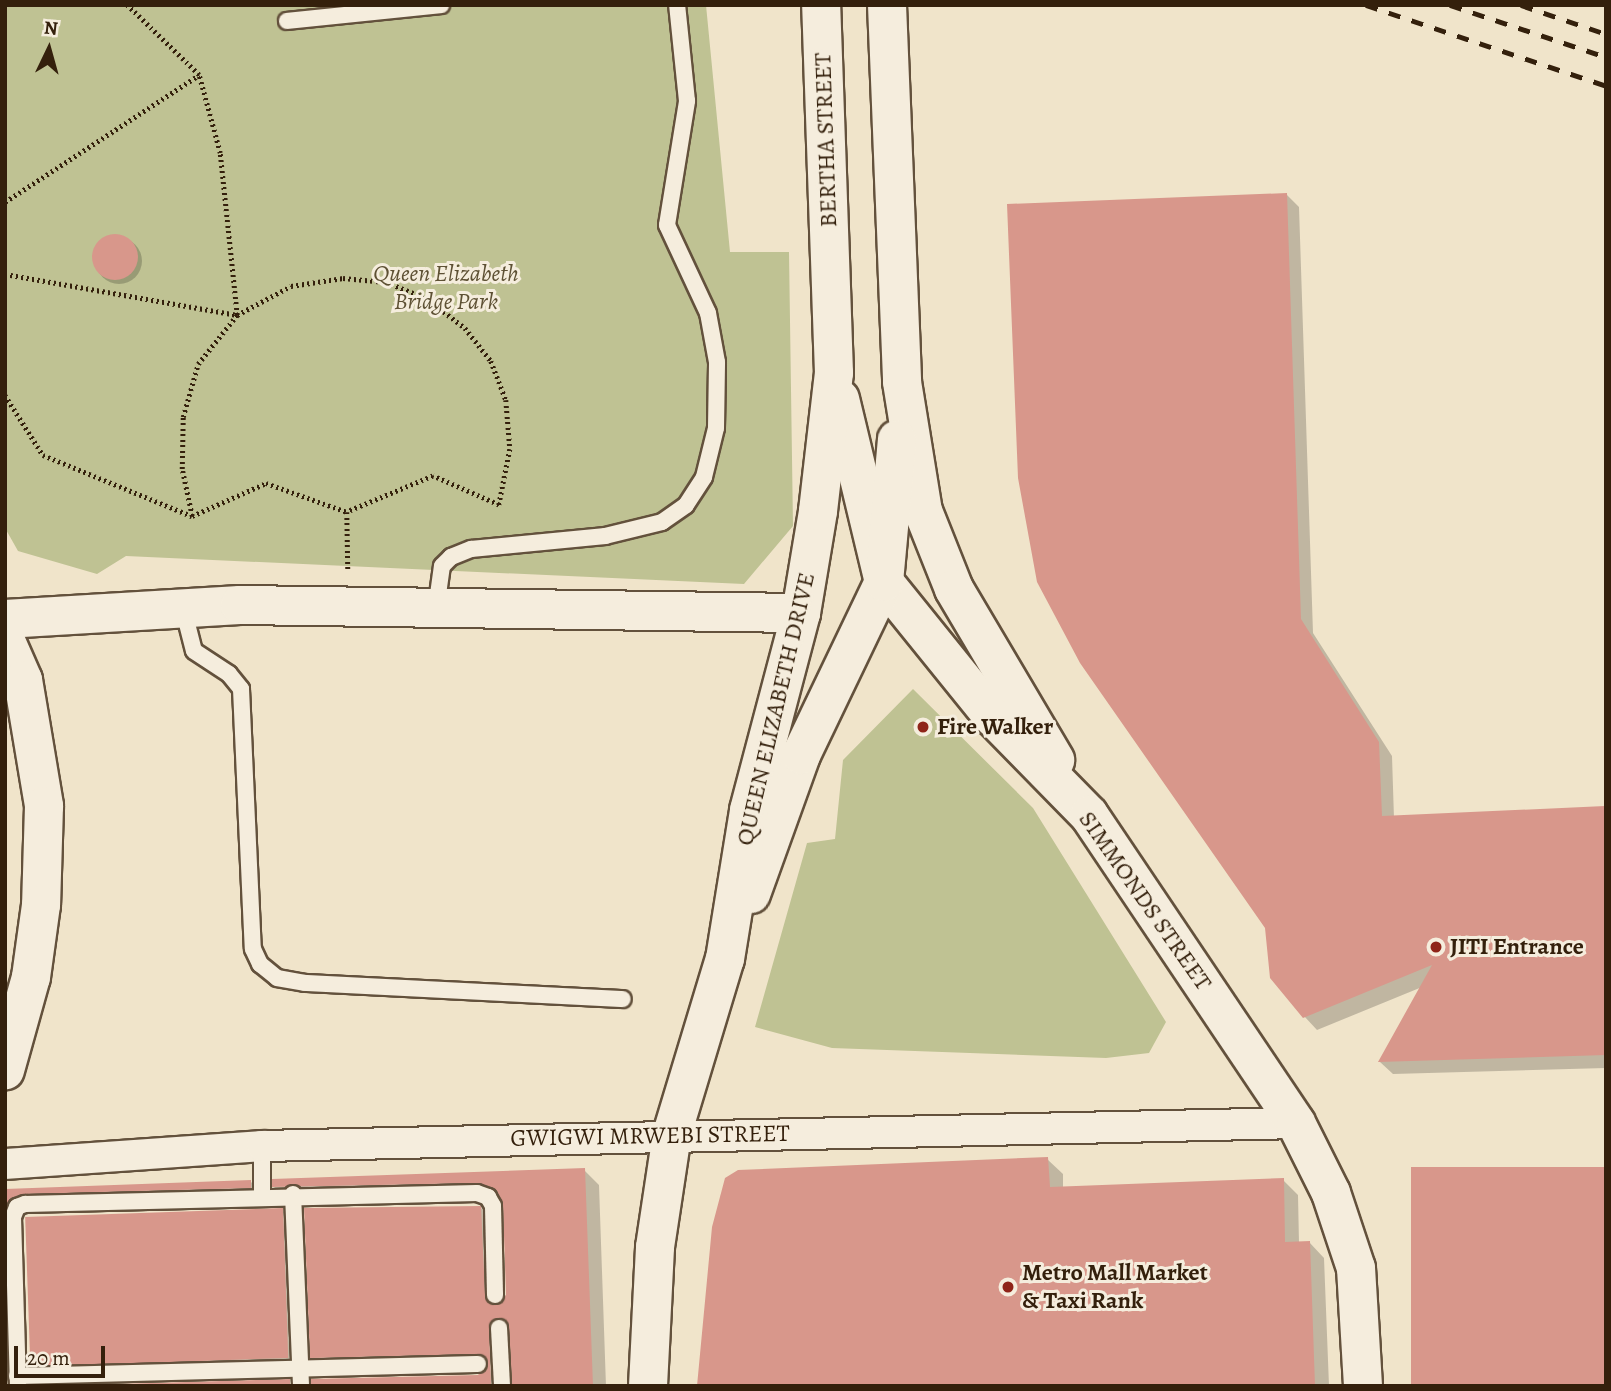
<!DOCTYPE html>
<html>
<head>
<meta charset="utf-8">
<style>
  body { margin:0 }
  #map { position:relative; width:1611px; height:1391px; overflow:hidden; background:#f0e4ca; font-family:Alegreya,serif }
  div>[style] { position:absolute }
  .green>* { inset:0; background:#bfc293 }
  .shadow>* { inset:0; background:#0003 }
  .round { border-radius:50% }
  .building>* { inset:0; background:#d8978b; transform-origin:0 0 }
  .path>* { height:4.5px; margin-top:-2.25px; transform-origin:0; background:repeating-linear-gradient(90deg,#34200c 0 2px,transparent 0 5.5px) }
  .roads { filter:drop-shadow(2px 0 #63513c) drop-shadow(-2px 0 #63513c) drop-shadow(0 2px #63513c) drop-shadow(0 -2px #63513c) }
  .lane>* { height:16px; margin:-8px; padding:0 8px; transform-origin:8px; border-radius:8px; background:#f5eddd }
  .street>* { height:30px; margin:-15px; padding:0 15px; transform-origin:15px; border-radius:15px; background:#f5eddd }
  .secondary>* { height:38px; margin:-19px; padding:0 19px; transform-origin:19px; border-radius:19px; background:#f5eddd }
  .rail>* { height:5px; margin-top:-2.5px; transform-origin:0; background:repeating-linear-gradient(90deg,#34200c 0 12px,transparent 0 24px) }
  .dots>* { width:19px; height:19px; translate:-50% -50%; box-sizing:border-box; border:4px solid #f5eddd; border-radius:50% }
  span { translate:-50% -50%; white-space:nowrap; text-align:center; line-height:1.15; -webkit-text-stroke:6px #f5eddd; paint-order:stroke }
  .street-label { font-size:24px; color:#34200c }
  .park-label { font-size:24px; color:#5e5134; font-style:italic }
  .poi-label { font-size:24px; color:#34200c; font-weight:700 }
  .left { translate:0 -50%; text-align:left }
  .frame { position:absolute; inset:0; border:7px solid #34200c; pointer-events:none }
  .north { position:absolute; left:14px; top:14px; width:70px; height:70px; -webkit-text-stroke:5px #f5eddd; paint-order:stroke; rotate:5deg; font-size:19px; font-weight:700; line-height:28px; text-align:center; color:#34200c }
  .north::after { content:''; display:block; margin:auto; width:24px; height:32px; background:#34200c; clip-path:polygon(50% 0,100% 100%,50% 72%,0 100%) }
  .scale { position:absolute; left:14px; top:1346px; width:91px; height:32px; box-sizing:border-box; border:4px solid #34200c; border-top:0; padding-left:9px; font-size:21px; line-height:24px; white-space:nowrap; color:#34200c; -webkit-text-stroke:5px #f5eddd; paint-order:stroke }
</style>
</head>
<body>
<div id="map">
  <div class="green">
    <div style="clip-path:polygon(5px 5px,706px 5px,730px 252px,789px 252px,793px 526px,744px 584px,126px 556px,97px 574px,18px 551px,5px 528px)"></div>
    <div style="clip-path:polygon(913px 689px,1033px 808px,1166px 1022px,1149px 1053px,1106px 1058px,832px 1048px,755px 1027px,807px 843px,835px 839px,843px 760px)"></div>
  </div>
  <div class="shadow">
    <div style="clip-path:polygon(1286px 194px,1299px 207px,1313px 633px,1392px 756px,1394px 818px,1606px 809px,1606px 1068px,1393px 1074px,1380px 1062px,1422px 987px,1317px 1030px,1304px 1016px)"></div>
    <div class="round" style="left:96px;top:238px;width:46px;height:46px"></div>
    <div style="clip-path:polygon(1047px 1159px,1063px 1174px,1063px 1188px,1283px 1180px,1298px 1195px,1299px 1243px,1309px 1242px,1324px 1258px,1329px 1386px,699px 1386px,721px 1194px)"></div>
    <div style="clip-path:polygon(584px 1170px,599px 1185px,606px 1386px,513px 1386px,511px 1334px,503px 1343px,505px 1386px,312px 1386px,479px 1376px,487px 1368px,327px 1372px,312px 1357px,480px 1207px,495px 1222px,499px 1304px,507px 1295px,503px 1201px,494px 1197px,289px 1202px,274px 1187px)"></div>
    <div style="clip-path:polygon(251px 1182px,266px 1197px,40px 1208px,18px 1217px,24px 1217px,17px 1233px,21px 1386px,5px 1386px,5px 1191px)"></div>
    <div style="clip-path:polygon(282px 1210px,297px 1225px,304px 1373px,45px 1380px,30px 1364px)"></div>
  </div>
  <div class="building">
    <div style="clip-path:polygon(1287px 193px,1301px 619px,1379px 742px,1382px 816px,1605px 806px,1606px 1055px,1378px 1062px,1432px 965px,1303px 1018px,1270px 978px,1265px 928px,1080px 663px,1037px 582px,1018px 478px,1007px 204px)"></div>
    <div class="round" style="left:92px;top:234px;width:46px;height:46px"></div>
    <div style="clip-path:polygon(1048px 1157px,1050px 1187px,1284px 1178px,1285px 1242px,1310px 1241px,1315px 1386px,697px 1386px,712px 1227px,725px 1178px,738px 1170px)"></div>
    <div style="left:1606px;top:1167px;width:219px;height:195px;rotate:90deg"></div>
    <div style="clip-path:polygon(585px 1168px,593px 1386px,512px 1386px,509px 1327px,499px 1318px,489px 1328px,491px 1386px,311px 1386px,311px 1379px,478px 1375px,488px 1363px,478px 1354px,310px 1358px,304px 1208px,481px 1206px,485px 1295px,495px 1305px,506px 1295px,503px 1205px,497px 1191px,477px 1183px,272px 1187px,272px 1179px)"></div>
    <div style="clip-path:polygon(251px 1180px,251px 1188px,25px 1194px,10px 1199px,5px 1208px,5px 1189px)"></div>
    <div style="left:283px;top:1208px;width:150px;height:258px;rotate:88deg"></div>
    <div style="clip-path:polygon(290px 1379px,290px 1386px,46px 1386px)"></div>
  </div>
  <div class="path">
    <div style="left:5px;top:202px;width:232px;rotate:-33.2deg"></div>
    <div style="left:5px;top:274px;width:236px;rotate:10deg"></div>
    <div style="left:237px;top:315px;width:163px;rotate:-96deg"></div>
    <div style="left:220px;top:153px;width:81px;rotate:-105.1deg"></div>
    <div style="left:199px;top:75px;width:100px;rotate:-135.8deg"></div>
    <div style="left:5px;top:395px;width:71px;rotate:57.7deg"></div>
    <div style="left:43px;top:455px;width:161px;rotate:22.3deg"></div>
    <div style="left:192px;top:516px;width:81px;rotate:-24deg"></div>
    <div style="left:266px;top:483px;width:86px;rotate:19.7deg"></div>
    <div style="left:347px;top:512px;width:60px;rotate:89deg"></div>
    <div style="left:192px;top:516px;width:48px;rotate:-102deg"></div>
    <div style="left:182px;top:469px;width:52px;rotate:-88.9deg"></div>
    <div style="left:183px;top:417px;width:55px;rotate:-74.2deg"></div>
    <div style="left:198px;top:364px;width:63px;rotate:-51.5deg"></div>
    <div style="left:237px;top:315px;width:61px;rotate:-28.2deg"></div>
    <div style="left:291px;top:286px;width:53px;rotate:-8.7deg"></div>
    <div style="left:343px;top:278px;width:43px;rotate:5.3deg"></div>
    <div style="left:386px;top:282px;width:43px;rotate:21.8deg"></div>
    <div style="left:426px;top:298px;width:49px;rotate:37.6deg"></div>
    <div style="left:465px;top:328px;width:42px;rotate:51.8deg"></div>
    <div style="left:491px;top:361px;width:42px;rotate:69deg"></div>
    <div style="left:506px;top:400px;width:49px;rotate:85.3deg"></div>
    <div style="left:510px;top:449px;width:57px;rotate:101.1deg"></div>
    <div style="left:499px;top:505px;width:72px;rotate:-156.3deg"></div>
    <div style="left:433px;top:476px;width:93px;rotate:157.3deg"></div>
  </div>
  <div class="roads">
    <div class="lane">
      <div style="left:287px;top:21px;width:155px;rotate:-5.9deg"></div>
      <div style="left:183px;top:608px;width:44px;rotate:75.7deg"></div>
      <div style="left:194px;top:651px;width:42px;rotate:33.3deg"></div>
      <div style="left:229px;top:674px;width:19px;rotate:51deg"></div>
      <div style="left:241px;top:689px;width:260px;rotate:87.4deg"></div>
      <div style="left:253px;top:949px;width:17px;rotate:65deg"></div>
      <div style="left:260px;top:964px;width:22px;rotate:39deg"></div>
      <div style="left:277px;top:978px;width:28px;rotate:10deg"></div>
      <div style="left:305px;top:983px;width:318px;rotate:2.9deg"></div>
      <div style="left:436px;top:609px;width:43px;rotate:-82.1deg"></div>
      <div style="left:442px;top:566px;width:13px;rotate:-45deg"></div>
      <div style="left:451px;top:557px;width:22px;rotate:-22deg"></div>
      <div style="left:471px;top:549px;width:135px;rotate:-5.5deg"></div>
      <div style="left:605px;top:536px;width:59px;rotate:-13.8deg"></div>
      <div style="left:662px;top:522px;width:29px;rotate:-35deg"></div>
      <div style="left:686px;top:505px;width:33px;rotate:-57deg"></div>
      <div style="left:704px;top:477px;width:50px;rotate:-76.2deg"></div>
      <div style="left:716px;top:428px;width:66px;rotate:-89.1deg"></div>
      <div style="left:717px;top:362px;width:50px;rotate:-100.4deg"></div>
      <div style="left:708px;top:313px;width:97px;rotate:-115deg"></div>
      <div style="left:667px;top:225px;width:126px;rotate:-80.8deg"></div>
      <div style="left:687px;top:101px;width:97px;rotate:-95.9deg"></div>
      <div style="left:293px;top:1194px;width:192px;rotate:87.6deg"></div>
      <div style="left:262px;top:1195px;width:49px;rotate:-90deg"></div>
      <div style="left:499px;top:1328px;width:58px;rotate:87deg"></div>
      <div style="left:17px;top:1376px;width:461px;rotate:-1.5deg"></div>
      <div style="left:18px;top:1386px;width:169px;rotate:-91.7deg"></div>
      <div style="left:13px;top:1217px;width:11px;rotate:-68deg"></div>
      <div style="left:17px;top:1207px;width:9px;rotate:-21deg"></div>
      <div style="left:25px;top:1204px;width:452px;rotate:-1.4deg"></div>
      <div style="left:477px;top:1193px;width:12px;rotate:20deg"></div>
      <div style="left:488px;top:1197px;width:10px;rotate:61deg"></div>
      <div style="left:493px;top:1206px;width:89px;rotate:88.7deg"></div>
    </div>
    <div class="street">
      <div style="left:5px;top:1164px;width:258px;rotate:-4deg"></div>
      <div style="left:262px;top:1146px;width:1034px;rotate:-1.27deg"></div>
    </div>
    <div class="secondary">
      <div style="left:887px;top:5px;width:377px;rotate:87.7deg"></div>
      <div style="left:902px;top:382px;width:131px;rotate:80.8deg"></div>
      <div style="left:923px;top:511px;width:84px;rotate:68.3deg"></div>
      <div style="left:954px;top:589px;width:199px;rotate:59.4deg"></div>
      <div style="left:840px;top:399px;width:188px;rotate:76.5deg"></div>
      <div style="left:884px;top:582px;width:174px;rotate:51.1deg"></div>
      <div style="left:993px;top:717px;width:137px;rotate:45.6deg"></div>
      <div style="left:1089px;top:815px;width:371px;rotate:56.1deg"></div>
      <div style="left:1296px;top:1123px;width:78px;rotate:63.4deg"></div>
      <div style="left:1331px;top:1193px;width:79px;rotate:71.6deg"></div>
      <div style="left:1356px;top:1268px;width:118px;rotate:86.6deg"></div>
      <div style="left:5px;top:619px;width:235px;rotate:-3.4deg"></div>
      <div style="left:240px;top:605px;width:561px;rotate:0.82deg"></div>
      <div style="left:5px;top:639px;width:45px;rotate:66.3deg"></div>
      <div style="left:23px;top:680px;width:128px;rotate:80.5deg"></div>
      <div style="left:44px;top:806px;width:99px;rotate:91.7deg"></div>
      <div style="left:41px;top:905px;width:73px;rotate:97.9deg"></div>
      <div style="left:31px;top:977px;width:97px;rotate:105.6deg"></div>
      <div style="left:751px;top:894px;width:148px;rotate:-70.2deg"></div>
      <div style="left:801px;top:755px;width:192px;rotate:-64.4deg"></div>
      <div style="left:884px;top:582px;width:143px;rotate:-84.8deg"></div>
      <div style="left:648px;top:1386px;width:139px;rotate:-87.1deg"></div>
      <div style="left:655px;top:1247px;width:114px;rotate:-81.4deg"></div>
      <div style="left:672px;top:1134px;width:183px;rotate:-73.2deg"></div>
      <div style="left:725px;top:959px;width:151px;rotate:-80.8deg"></div>
      <div style="left:749px;top:810px;width:204px;rotate:-75.2deg"></div>
      <div style="left:801px;top:613px;width:103px;rotate:-80.5deg"></div>
      <div style="left:818px;top:511px;width:139px;rotate:-83.4deg"></div>
      <div style="left:834px;top:373px;width:368px;rotate:-92deg"></div>
    </div>
  </div>
  <div class="rail">
    <div style="left:1366px;top:5px;width:253px;rotate:18.6deg"></div>
    <div style="left:1450px;top:5px;width:164px;rotate:18.4deg"></div>
    <div style="left:1521px;top:5px;width:90px;rotate:18.8deg"></div>
  </div>
  <div class="dots">
    <div style="left:923px;top:727px;background:#8f2418"></div>
    <div style="left:1436px;top:947px;background:#8f2418"></div>
    <div style="left:1008px;top:1287px;background:#8f2418"></div>
  </div>
  <div class="street-label">
    <span style="left:826px;top:140px;rotate:-92deg">BERTHA STREET</span>
    <span style="left:776px;top:709px;rotate:-77deg">QUEEN ELIZABETH DRIVE</span>
    <span style="left:1145px;top:901px;rotate:55deg">SIMMONDS STREET</span>
    <span style="left:650px;top:1136px;rotate:-1deg">GWIGWI MRWEBI STREET</span>
  </div>
  <div class="park-label">
    <span style="left:446px;top:288px">Queen Elizabeth<br>Bridge Park</span>
  </div>
  <div class="poi-label">
    <span class="left" style="left:937px;top:727px">Fire Walker</span>
    <span class="left" style="left:1450px;top:947px">JITI Entrance</span>
    <span class="left" style="left:1022px;top:1287px">Metro Mall Market<br>&amp; Taxi Rank</span>
  </div>
  <div class="frame"></div>
  <div class="north">N</div>
  <div class="scale">20 m</div>
</div>
</body>
</html>
